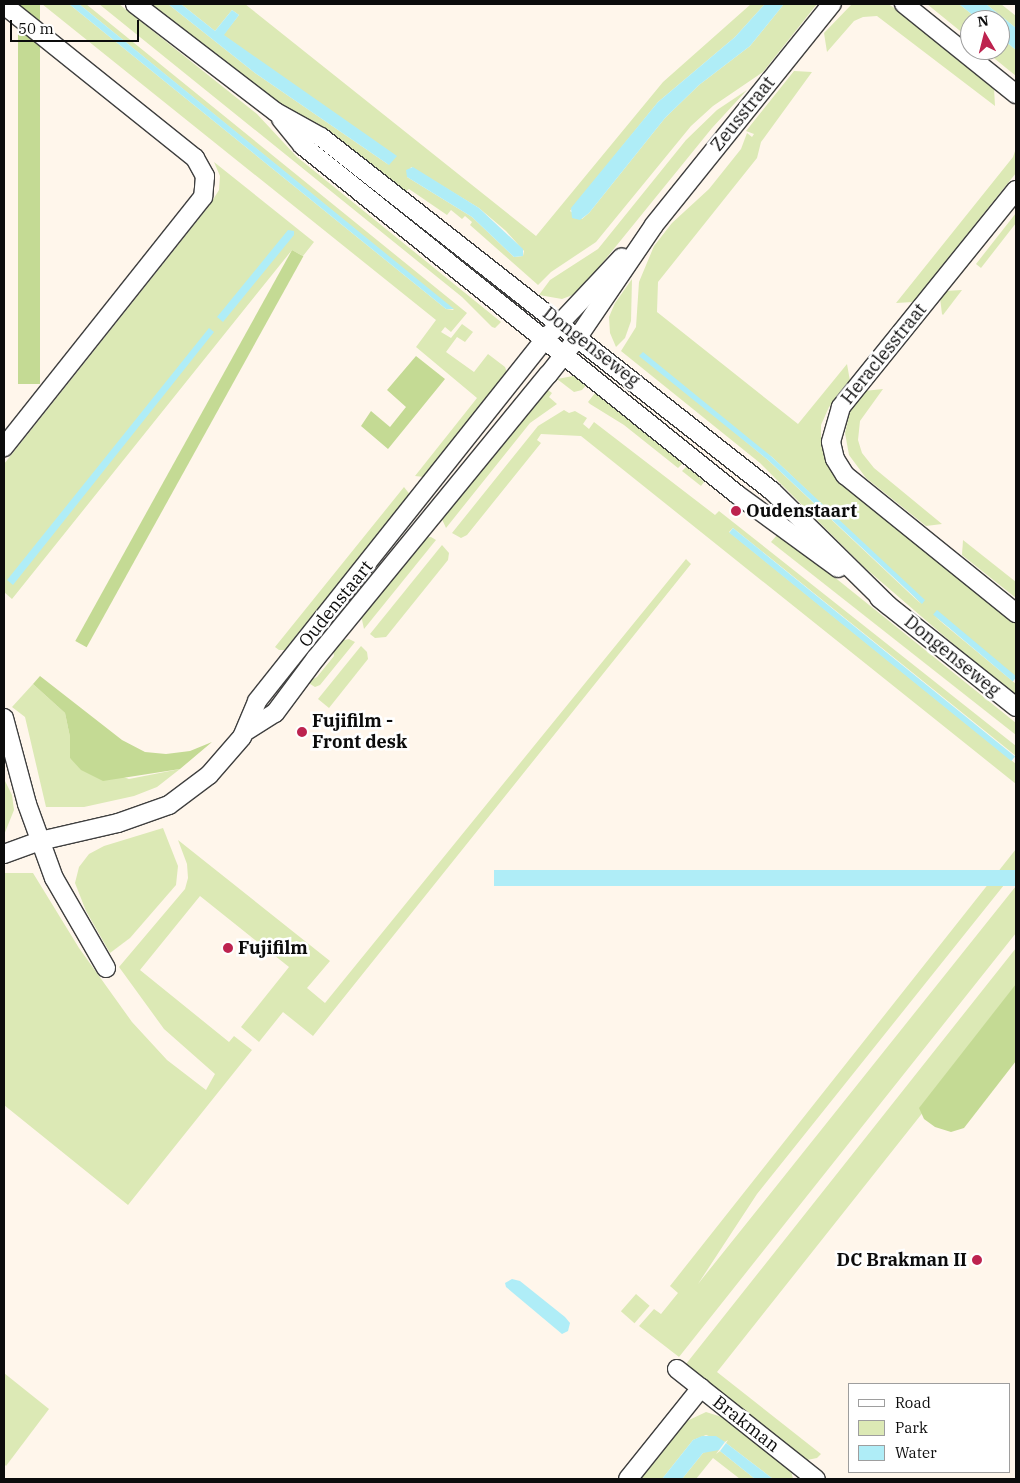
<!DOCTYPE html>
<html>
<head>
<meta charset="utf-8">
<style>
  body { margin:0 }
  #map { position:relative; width:1020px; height:1483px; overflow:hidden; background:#fff6eb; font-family:"IBM Plex Serif",serif }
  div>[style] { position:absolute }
  .green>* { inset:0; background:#dce9b5; transform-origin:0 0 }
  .forest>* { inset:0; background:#c4da94; transform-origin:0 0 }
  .water>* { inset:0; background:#afedf7; transform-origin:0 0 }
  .roads { filter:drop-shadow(1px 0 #3f3f3f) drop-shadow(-1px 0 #3f3f3f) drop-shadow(0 1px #3f3f3f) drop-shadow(0 -1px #3f3f3f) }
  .minor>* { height:18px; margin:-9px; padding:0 9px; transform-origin:9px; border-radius:9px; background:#fff }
  .dots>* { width:14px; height:14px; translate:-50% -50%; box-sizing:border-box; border:2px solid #fff; border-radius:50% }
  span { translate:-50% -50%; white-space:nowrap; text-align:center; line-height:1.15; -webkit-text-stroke:5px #fff; paint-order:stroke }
  .street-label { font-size:18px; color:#0c0c0c }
  .poi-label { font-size:18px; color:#0c0c0c; font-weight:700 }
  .left { translate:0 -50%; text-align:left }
  .right { translate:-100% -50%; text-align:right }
  .frame { position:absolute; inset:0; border:5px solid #0c0c0c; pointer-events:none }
  .legend { position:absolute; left:848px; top:1383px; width:162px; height:90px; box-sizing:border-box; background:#fff; border:1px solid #9e9e9e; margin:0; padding:6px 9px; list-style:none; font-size:15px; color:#0c0c0c }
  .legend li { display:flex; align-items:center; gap:10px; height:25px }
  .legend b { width:25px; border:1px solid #9e9e9e }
  .north { position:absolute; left:960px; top:10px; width:50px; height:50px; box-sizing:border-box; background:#fff; border:1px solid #9e9e9e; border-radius:50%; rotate:352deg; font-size:14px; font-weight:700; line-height:20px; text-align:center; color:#0c0c0c }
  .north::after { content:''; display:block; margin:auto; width:18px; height:22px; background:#bd234f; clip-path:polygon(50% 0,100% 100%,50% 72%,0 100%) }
  .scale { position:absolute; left:10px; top:20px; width:129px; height:22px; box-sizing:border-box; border:2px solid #0c0c0c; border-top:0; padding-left:6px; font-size:15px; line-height:18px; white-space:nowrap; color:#0c0c0c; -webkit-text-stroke:4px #fff; paint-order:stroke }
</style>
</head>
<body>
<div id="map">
  <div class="green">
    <div style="clip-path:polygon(42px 4px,69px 4px,446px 309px,454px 310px,79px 4px,86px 4px,467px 313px,451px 332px,445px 327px,441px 332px,451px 338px,462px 324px,473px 332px,465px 342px,457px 337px,446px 352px,474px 372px,488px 354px,505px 367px,508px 375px,424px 477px,415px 476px,477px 398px,416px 347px,436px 320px)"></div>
    <div style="clip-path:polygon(99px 4px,119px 4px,257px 114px,297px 157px,501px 322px,495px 328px,492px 327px,462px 297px)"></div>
    <div style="clip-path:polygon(evenodd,150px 4px,168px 4px,255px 73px,389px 165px,340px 118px,223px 35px,239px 15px,232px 10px,215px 31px,181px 4px,245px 4px,536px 236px,663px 82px,751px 4px,765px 4px,735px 37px,658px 102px,570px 211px,582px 219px,589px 213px,665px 118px,699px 85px,750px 46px,784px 4px,817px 4px,763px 72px,713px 106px,691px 126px,596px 242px,551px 272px,538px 285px,470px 225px,472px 222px,465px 216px,462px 219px,451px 210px,447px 215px,409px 189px,406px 191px,261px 90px,150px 4px,411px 167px,479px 208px,506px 231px,524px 251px,523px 256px,514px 257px,472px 217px,407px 177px,411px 167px)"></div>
    <div style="clip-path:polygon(852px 4px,888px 4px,893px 7px,994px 88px,995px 106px,877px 16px,863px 17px,854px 21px,827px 52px,824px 33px)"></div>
    <div style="clip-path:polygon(927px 4px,959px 4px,979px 20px,970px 20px,970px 39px)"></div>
    <div style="clip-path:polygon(986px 4px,1001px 4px,1016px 16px,1016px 28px)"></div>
    <div style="clip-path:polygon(1000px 37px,1016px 50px,1016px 76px,984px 50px,1000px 50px)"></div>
    <div style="clip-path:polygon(evenodd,794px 71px,812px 72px,761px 142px,757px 158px,658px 282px,657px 312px,798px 424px,847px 364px,850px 381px,829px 407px,821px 425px,821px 445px,827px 465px,840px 480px,1016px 622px,1016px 677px,934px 616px,1016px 684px,1016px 698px,864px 567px,760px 463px,621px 351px,636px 327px,639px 282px,654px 246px,672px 223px,709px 189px,741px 149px,747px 133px,752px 137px,754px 134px,746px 131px,794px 71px,721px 421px,772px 457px,887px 566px,921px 604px,768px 460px,721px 421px)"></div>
    <div style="clip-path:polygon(747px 90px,712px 128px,578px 293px,562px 299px,539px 295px,550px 280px,598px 249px,686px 140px,717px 110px)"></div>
    <div style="clip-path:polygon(1016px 148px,1016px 173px,913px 302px,896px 303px,1013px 157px)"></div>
    <div style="clip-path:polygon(214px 162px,314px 242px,303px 256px,292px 250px,12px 599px,4px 592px,4px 464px,209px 206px,219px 190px,220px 176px)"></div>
    <div style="clip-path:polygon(1016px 213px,1016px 223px,981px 268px,976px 264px)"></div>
    <div style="clip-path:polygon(632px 279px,631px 321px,625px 338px,616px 347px,610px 333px,609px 317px,615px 303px)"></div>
    <div style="clip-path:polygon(962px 290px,943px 315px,942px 314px,940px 298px,945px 291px)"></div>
    <div style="clip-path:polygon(573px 376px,578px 377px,589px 382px,582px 390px,574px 392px,557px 379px)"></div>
    <div style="clip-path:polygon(544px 387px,552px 393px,549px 397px,557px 404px,530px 423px,446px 528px,441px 517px)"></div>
    <div style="clip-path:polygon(599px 388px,684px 462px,678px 468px,624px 425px,590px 404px,588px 402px)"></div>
    <div style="clip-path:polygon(883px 389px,860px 421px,858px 440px,862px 453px,874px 468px,942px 524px,926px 526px,866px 478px,849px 455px,845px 433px,850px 411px,864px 391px)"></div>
    <div style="clip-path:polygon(564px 410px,569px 413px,575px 411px,587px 418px,583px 424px,589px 429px,594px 422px,715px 515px,719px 511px,1016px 746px,1016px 756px,733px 528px,729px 532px,1016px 764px,1016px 784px,581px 436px,541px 434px,537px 440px,541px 443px,467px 535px,461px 538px,452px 533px,538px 426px)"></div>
    <div style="clip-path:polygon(688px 465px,704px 482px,701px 486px,682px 471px)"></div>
    <div style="clip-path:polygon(404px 487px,411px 496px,294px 638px,296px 642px,288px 650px,279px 650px,275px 647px)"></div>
    <div style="clip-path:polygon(777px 535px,782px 535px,1016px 723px,1016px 735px,771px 542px)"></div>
    <div style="clip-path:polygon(431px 537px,436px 540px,364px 629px,361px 615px,424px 538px)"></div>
    <div style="clip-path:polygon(963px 540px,1016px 582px,1016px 598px,962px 555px)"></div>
    <div style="clip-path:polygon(442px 545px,449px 553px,448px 560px,386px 637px,375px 638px,370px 634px)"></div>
    <div style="clip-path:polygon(686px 559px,691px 564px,313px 1036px,283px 1012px,259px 1042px,241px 1027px,289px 967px,200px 896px,140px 970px,229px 1042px,234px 1036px,252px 1050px,128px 1205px,4px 1105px,4px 873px,33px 873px,79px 948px,132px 1022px,167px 1060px,206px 1090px,215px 1074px,164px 1029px,119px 967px,185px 889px,188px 878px,187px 864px,178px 840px,330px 961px,307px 988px,325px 1003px)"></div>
    <div style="clip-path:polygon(349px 639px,355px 642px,320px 685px,315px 687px,307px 682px,317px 677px,334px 656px,333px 649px,340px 641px)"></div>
    <div style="clip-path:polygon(361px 646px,367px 652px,368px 659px,329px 708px,318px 699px)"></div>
    <div style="clip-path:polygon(33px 684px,65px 713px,70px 737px,70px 758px,129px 779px,180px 769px,157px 787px,134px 796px,84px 807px,46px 807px,25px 717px,12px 707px)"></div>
    <div style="clip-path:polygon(4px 779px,12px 795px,14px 810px,4px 835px)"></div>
    <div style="clip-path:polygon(163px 828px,178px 866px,176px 885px,130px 938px,110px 953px,86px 911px,75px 883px,79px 867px,89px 854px,104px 846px)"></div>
    <div style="clip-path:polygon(1016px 849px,1016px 870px,757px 1194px,698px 1284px,1016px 886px,1016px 933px,679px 1357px,639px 1326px,654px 1309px,661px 1314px,678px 1293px,670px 1286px)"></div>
    <div style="clip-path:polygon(1016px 948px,1016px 995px,717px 1372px,821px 1454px,817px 1458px,807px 1460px,686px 1364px)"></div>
    <div style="left:636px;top:1294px;width:18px;height:23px;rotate:41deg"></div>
    <div style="clip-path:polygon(4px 1373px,49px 1409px,6px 1466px,4px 1464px)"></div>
    <div style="clip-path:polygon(706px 1412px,725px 1418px,791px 1470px,793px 1479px,773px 1479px,726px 1443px,728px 1440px,725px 1442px,706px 1435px,693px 1440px,662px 1479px,641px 1479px,687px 1421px)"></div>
    <div style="clip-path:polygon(712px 1449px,719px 1450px,716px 1454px,720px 1451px,755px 1479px,740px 1479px,713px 1458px,696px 1479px,682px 1479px,703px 1453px)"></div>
  </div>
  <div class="forest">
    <div style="left:18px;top:4px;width:22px;height:380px"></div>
    <div style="left:292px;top:250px;width:13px;height:447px;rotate:29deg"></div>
    <div style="clip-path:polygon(416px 356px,445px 379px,388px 449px,361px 426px,371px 411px,390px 427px,406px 407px,387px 390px)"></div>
    <div style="clip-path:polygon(40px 676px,122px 740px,145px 752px,166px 754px,190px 751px,212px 742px,180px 769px,103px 781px,81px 770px,70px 758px,70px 737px,65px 713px,33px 684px)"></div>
    <div style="clip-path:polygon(1016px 984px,1016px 1061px,964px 1128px,951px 1132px,935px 1127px,924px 1119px,919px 1108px)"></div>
  </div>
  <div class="water">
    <div style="clip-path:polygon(69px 4px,79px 4px,454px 309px,446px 309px)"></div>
    <div style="clip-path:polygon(168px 4px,181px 4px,215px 31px,232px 10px,239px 15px,224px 35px,397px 156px,389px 165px,255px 73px)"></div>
    <div style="clip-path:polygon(765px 4px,784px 4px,750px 46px,699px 85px,665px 118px,589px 213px,580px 220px,572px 218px,571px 208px,658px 102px,735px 37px)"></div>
    <div style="clip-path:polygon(959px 4px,986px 4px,1016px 28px,1016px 50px,1000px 37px,1000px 20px,979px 20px)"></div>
    <div style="clip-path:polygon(413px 167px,479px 208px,523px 249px,523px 256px,514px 257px,472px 217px,407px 177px,406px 170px)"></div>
    <div style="clip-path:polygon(288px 230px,294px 231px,294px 235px,223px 322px,217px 317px)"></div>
    <div style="clip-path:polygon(209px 328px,214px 332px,13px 585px,7px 580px)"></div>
    <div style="clip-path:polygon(643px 352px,772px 457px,925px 600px,922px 604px,768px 460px,639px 356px)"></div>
    <div style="left:733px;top:528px;width:363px;height:6px;rotate:39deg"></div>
    <div style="left:937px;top:610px;width:104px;height:6px;rotate:40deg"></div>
    <div style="left:1016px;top:870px;width:16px;height:522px;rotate:90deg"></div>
    <div style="clip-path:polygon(512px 1279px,520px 1281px,565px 1317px,570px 1323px,568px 1331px,562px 1334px,506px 1287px,505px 1283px)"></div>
    <div style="clip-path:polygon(702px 1436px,716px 1436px,725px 1442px,719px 1450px,703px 1453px,682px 1479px,662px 1479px,693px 1440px)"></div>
    <div style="clip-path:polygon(726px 1443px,773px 1479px,755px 1479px,720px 1451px)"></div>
  </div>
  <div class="roads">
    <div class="minor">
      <div style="left:135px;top:4px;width:178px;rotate:37.5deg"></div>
      <div style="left:276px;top:112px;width:51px;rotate:29.1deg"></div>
      <div style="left:321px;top:137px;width:573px;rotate:38.13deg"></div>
      <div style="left:772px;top:491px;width:163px;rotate:44.5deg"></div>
      <div style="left:904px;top:4px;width:144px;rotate:38.8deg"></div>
      <div style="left:4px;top:5px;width:245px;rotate:38.7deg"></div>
      <div style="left:195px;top:158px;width:21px;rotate:61deg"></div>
      <div style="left:205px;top:176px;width:21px;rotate:95deg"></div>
      <div style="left:203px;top:197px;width:320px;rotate:128.5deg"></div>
      <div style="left:281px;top:119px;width:33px;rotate:51deg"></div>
      <div style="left:302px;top:145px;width:559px;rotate:38.76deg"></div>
      <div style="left:738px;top:495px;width:124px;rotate:36.1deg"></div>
      <div style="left:1016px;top:190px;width:279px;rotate:128.9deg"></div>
      <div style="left:841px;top:407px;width:36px;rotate:106deg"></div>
      <div style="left:831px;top:442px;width:17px;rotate:77deg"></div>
      <div style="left:835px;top:459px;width:19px;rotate:58deg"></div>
      <div style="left:845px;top:475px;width:220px;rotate:38.9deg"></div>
      <div style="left:879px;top:598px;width:175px;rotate:38.5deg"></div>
      <div style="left:4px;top:718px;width:89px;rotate:75deg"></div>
      <div style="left:27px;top:804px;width:79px;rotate:70deg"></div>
      <div style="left:54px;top:878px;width:104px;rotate:60deg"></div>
      <div style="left:246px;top:731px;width:34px;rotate:-32deg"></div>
      <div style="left:275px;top:713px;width:69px;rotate:-53.3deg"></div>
      <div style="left:316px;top:658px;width:366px;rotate:-50.7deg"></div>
      <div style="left:548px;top:375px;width:48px;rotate:-51.7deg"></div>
      <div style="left:578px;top:337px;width:135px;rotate:-55.8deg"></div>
      <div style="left:654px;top:225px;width:284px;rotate:-51.2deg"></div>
      <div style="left:4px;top:854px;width:38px;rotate:-20deg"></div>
      <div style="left:40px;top:841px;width:80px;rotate:-13deg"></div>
      <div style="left:118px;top:823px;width:54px;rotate:-19.4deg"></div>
      <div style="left:169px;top:805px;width:50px;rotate:-36.9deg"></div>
      <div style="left:209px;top:775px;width:50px;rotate:-49deg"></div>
      <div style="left:242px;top:737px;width:39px;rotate:-67deg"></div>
      <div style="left:257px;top:701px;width:463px;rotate:-51.5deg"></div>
      <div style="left:545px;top:339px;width:112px;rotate:-46.8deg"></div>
      <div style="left:677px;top:1369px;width:177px;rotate:38.4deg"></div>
      <div style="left:628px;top:1479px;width:117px;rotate:-51.3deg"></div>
    </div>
  </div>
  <div class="dots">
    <div style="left:736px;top:511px;background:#bd234f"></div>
    <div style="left:302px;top:732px;background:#bd234f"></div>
    <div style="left:228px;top:948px;background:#bd234f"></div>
    <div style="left:977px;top:1260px;background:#bd234f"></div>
  </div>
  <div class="street-label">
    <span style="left:743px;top:114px;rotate:-51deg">Zeusstraat</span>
    <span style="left:591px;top:347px;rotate:38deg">Dongenseweg</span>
    <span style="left:884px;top:354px;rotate:-51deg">Heraclesstraat</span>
    <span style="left:336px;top:604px;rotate:-51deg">Oudenstaart</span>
    <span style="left:952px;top:656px;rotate:39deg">Dongenseweg</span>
    <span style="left:746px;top:1424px;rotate:38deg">Brakman</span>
  </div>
  <div class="poi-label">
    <span class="left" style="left:746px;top:511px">Oudenstaart</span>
    <span class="left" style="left:312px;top:732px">Fujifilm -<br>Front desk</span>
    <span class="left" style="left:238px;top:948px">Fujifilm</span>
    <span class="right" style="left:967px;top:1260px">DC Brakman II</span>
  </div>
  <div class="frame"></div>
  <ul class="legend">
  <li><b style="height:6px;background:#fff"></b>Road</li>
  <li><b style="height:14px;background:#dce9b5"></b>Park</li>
  <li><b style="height:14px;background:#afedf7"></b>Water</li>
  </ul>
  <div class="north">N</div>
  <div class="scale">50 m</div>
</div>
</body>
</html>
